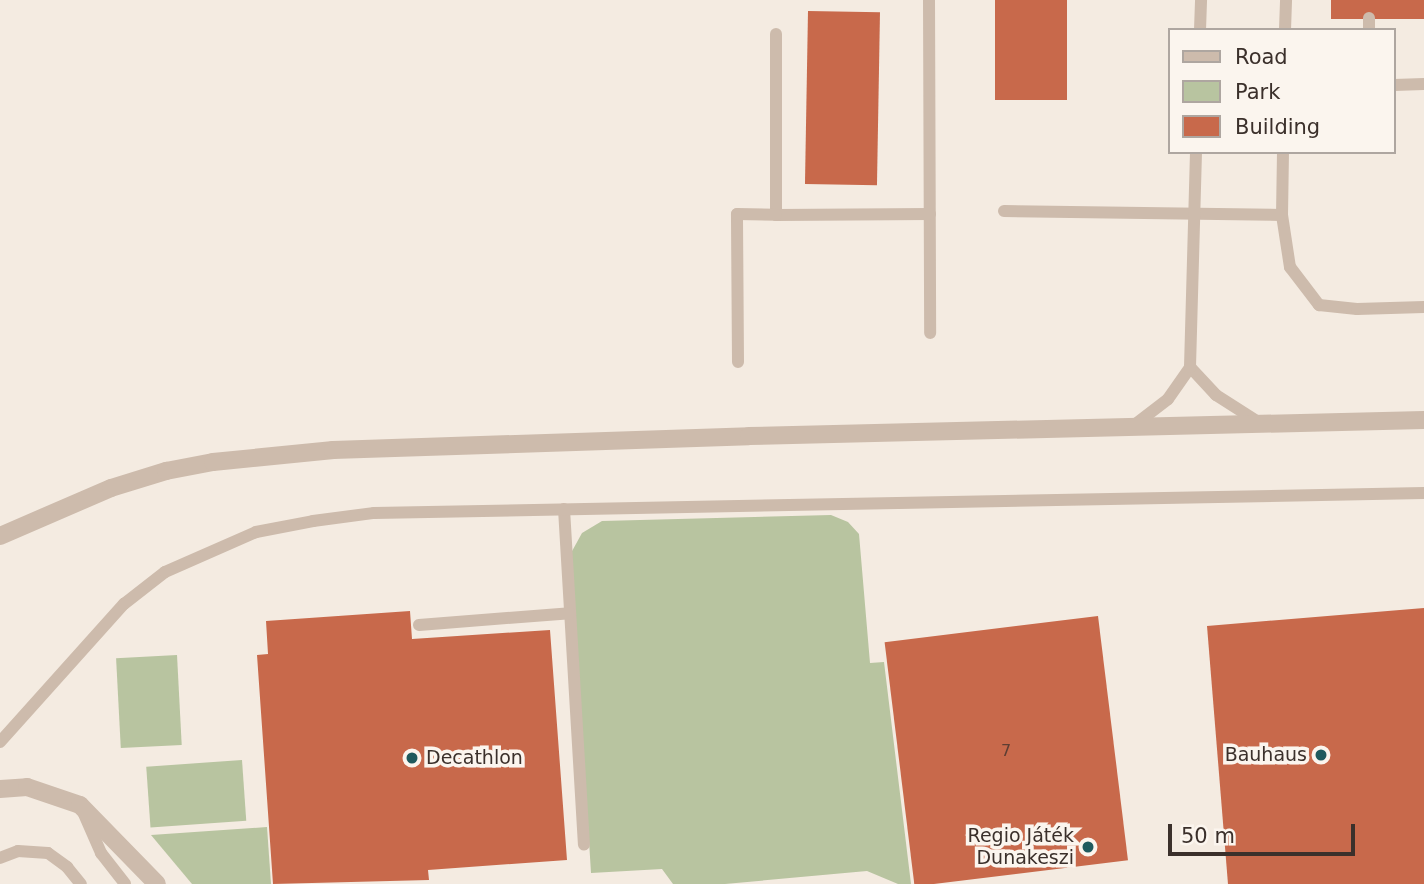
<!DOCTYPE html>
<html>
<head>
<meta charset="utf-8">
<style>
  body { margin:0 }
  #map { position:relative; width:1424px; height:884px; overflow:hidden; background:#f4ebe1; font-family:"DejaVu Sans",sans-serif }
  div>[style] { position:absolute }
  .green>* { inset:0; background:#b8c4a0; transform-origin:0 0 }
  .building>* { inset:0; background:#c8694b; transform-origin:0 0 }
  .lane>* { height:12px; margin:-6px; padding:0 6px; transform-origin:6px; border-radius:6px; background:#cdbbac }
  .street>* { height:18px; margin:-9px; padding:0 9px; transform-origin:9px; border-radius:9px; background:#cdbbac }
  .dots>* { width:19px; height:19px; translate:-50% -50%; box-sizing:border-box; border:4px solid #fbf5ee; border-radius:50% }
  span { translate:-50% -50%; white-space:nowrap; text-align:center; line-height:1.15; -webkit-text-stroke:7px #fbf5ee; paint-order:stroke }
  .number-label { font-size:16px; color:#5e3e33 }
  .number-label span { -webkit-text-stroke-width:0 }
  .poi-label { font-size:19px; color:#3b302b }
  .right { translate:-100% -50%; text-align:right }
  .left { translate:0 -50%; text-align:left }
  .legend { position:absolute; left:1168px; top:28px; width:228px; height:126px; box-sizing:border-box; background:#fbf5ee; border:2px solid #aea6a0; margin:0; padding:9px 12px; list-style:none; font-size:21px; color:#3b302b }
  .legend li { display:flex; align-items:center; gap:14px; height:35px }
  .legend b { width:35px; border:2px solid #aea6a0 }
  .scale { position:absolute; left:1168px; top:824px; width:187px; height:32px; box-sizing:border-box; border:4px solid #3b302b; border-top:0; padding-left:9px; font-size:21px; line-height:24px; white-space:nowrap; color:#3b302b; -webkit-text-stroke:5px #fbf5ee; paint-order:stroke }
</style>
</head>
<body>
<div id="map">
  <div class="green">
    <div style="clip-path:polygon(831px 515px,848px 522px,859px 534px,870px 663px,884px 662px,911px 884px,898px 884px,867px 871px,725px 884px,673px 884px,662px 869px,591px 873px,571px 553px,582px 533px,602px 521px)"></div>
    <div style="left:177px;top:655px;width:90px;height:61px;rotate:87deg"></div>
    <div style="left:242px;top:760px;width:61px;height:96px;rotate:86deg"></div>
    <div style="clip-path:polygon(267px 827px,271px 884px,192px 884px,151px 835px)"></div>
  </div>
  <div class="building">
    <div style="left:995px;top:0;width:72px;height:100px"></div>
    <div style="left:1331px;top:0;width:93px;height:19px"></div>
    <div style="left:808px;top:11px;width:72px;height:173px;rotate:1deg"></div>
    <div style="clip-path:polygon(1424px 608px,1424px 884px,1228px 884px,1207px 626px)"></div>
    <div style="clip-path:polygon(410px 611px,412px 639px,550px 630px,567px 860px,428px 870px,429px 880px,273px 884px,257px 655px,268px 654px,266px 621px)"></div>
    <div style="left:1098px;top:616px;width:246px;height:215px;rotate:83deg"></div>
  </div>
  <div class="lane">
    <div style="left:929px;top:0;width:333px;rotate:89.8deg"></div>
    <div style="left:1200px;top:30px;width:30px;rotate:-88deg"></div>
    <div style="left:1285px;top:30px;width:30px;rotate:-88deg"></div>
    <div style="left:1369px;top:30px;width:12px;rotate:-90deg"></div>
    <div style="left:776px;top:34px;width:181px;rotate:90deg"></div>
    <div style="left:776px;top:215px;width:154px;rotate:-0.4deg"></div>
    <div style="left:1394px;top:85px;width:30px;rotate:-2deg"></div>
    <div style="left:1283px;top:152px;width:63px;rotate:90.9deg"></div>
    <div style="left:1282px;top:215px;width:53px;rotate:81.3deg"></div>
    <div style="left:1290px;top:267px;width:48px;rotate:52.7deg"></div>
    <div style="left:1319px;top:305px;width:38px;rotate:6deg"></div>
    <div style="left:1357px;top:309px;width:67px;rotate:-1.7deg"></div>
    <div style="left:1004px;top:211px;width:278px;rotate:0.8deg"></div>
    <div style="left:738px;top:362px;width:148px;rotate:-90.4deg"></div>
    <div style="left:737px;top:214px;width:39px;rotate:1deg"></div>
    <div style="left:1190px;top:367px;width:38px;rotate:47deg"></div>
    <div style="left:1216px;top:395px;width:52px;rotate:32.5deg"></div>
    <div style="left:1133px;top:426px;width:44px;rotate:-37.6deg"></div>
    <div style="left:1168px;top:399px;width:39px;rotate:-55deg"></div>
    <div style="left:1190px;top:367px;width:215px;rotate:-88.4deg"></div>
    <div style="left:564px;top:509px;width:336px;rotate:86.6deg"></div>
    <div style="left:419px;top:625px;width:151px;rotate:-4.5deg"></div>
    <div style="left:0;top:742px;width:186px;rotate:-48.1deg"></div>
    <div style="left:124px;top:604px;width:52px;rotate:-38deg"></div>
    <div style="left:165px;top:572px;width:99px;rotate:-23.7deg"></div>
    <div style="left:256px;top:532px;width:58px;rotate:-10.9deg"></div>
    <div style="left:313px;top:521px;width:62px;rotate:-7.5deg"></div>
    <div style="left:374px;top:513px;width:1050px;rotate:-1.09deg"></div>
    <div style="left:84px;top:814px;width:43px;rotate:66.4deg"></div>
    <div style="left:101px;top:853px;width:39px;rotate:52deg"></div>
    <div style="left:0;top:858px;width:19px;rotate:-21deg"></div>
    <div style="left:18px;top:851px;width:30px;rotate:4deg"></div>
    <div style="left:48px;top:853px;width:24px;rotate:36deg"></div>
    <div style="left:67px;top:867px;width:22px;rotate:51deg"></div>
  </div>
  <div class="street">
    <div style="left:0;top:536px;width:121px;rotate:-23.4deg"></div>
    <div style="left:111px;top:488px;width:58px;rotate:-17.2deg"></div>
    <div style="left:166px;top:471px;width:48px;rotate:-10.8deg"></div>
    <div style="left:213px;top:462px;width:121px;rotate:-5.7deg"></div>
    <div style="left:333px;top:450px;width:416px;rotate:-1.9deg"></div>
    <div style="left:749px;top:436px;width:675px;rotate:-1.36deg"></div>
    <div style="left:0;top:789px;width:27px;rotate:-4deg"></div>
    <div style="left:27px;top:787px;width:56px;rotate:18.8deg"></div>
    <div style="left:80px;top:805px;width:110px;rotate:45.7deg"></div>
  </div>
  <div class="dots">
    <div style="left:1321px;top:755px;background:#1f5a5e"></div>
    <div style="left:412px;top:758px;background:#1f5a5e"></div>
    <div style="left:1088px;top:847px;background:#1f5a5e"></div>
  </div>
  <div class="number-label">
    <span style="left:1006px;top:751px">7</span>
  </div>
  <div class="poi-label">
    <span class="right" style="left:1307px;top:755px">Bauhaus</span>
    <span class="left" style="left:426px;top:758px">Decathlon</span>
    <span class="right" style="left:1074px;top:847px">Regio Játék<br>Dunakeszi</span>
  </div>
  <ul class="legend">
  <li><b style="height:9px;background:#cdbbac"></b>Road</li>
  <li><b style="height:19px;background:#b8c4a0"></b>Park</li>
  <li><b style="height:19px;background:#c8694b"></b>Building</li>
  </ul>
  <div class="scale">50 m</div>
</div>
</body>
</html>
